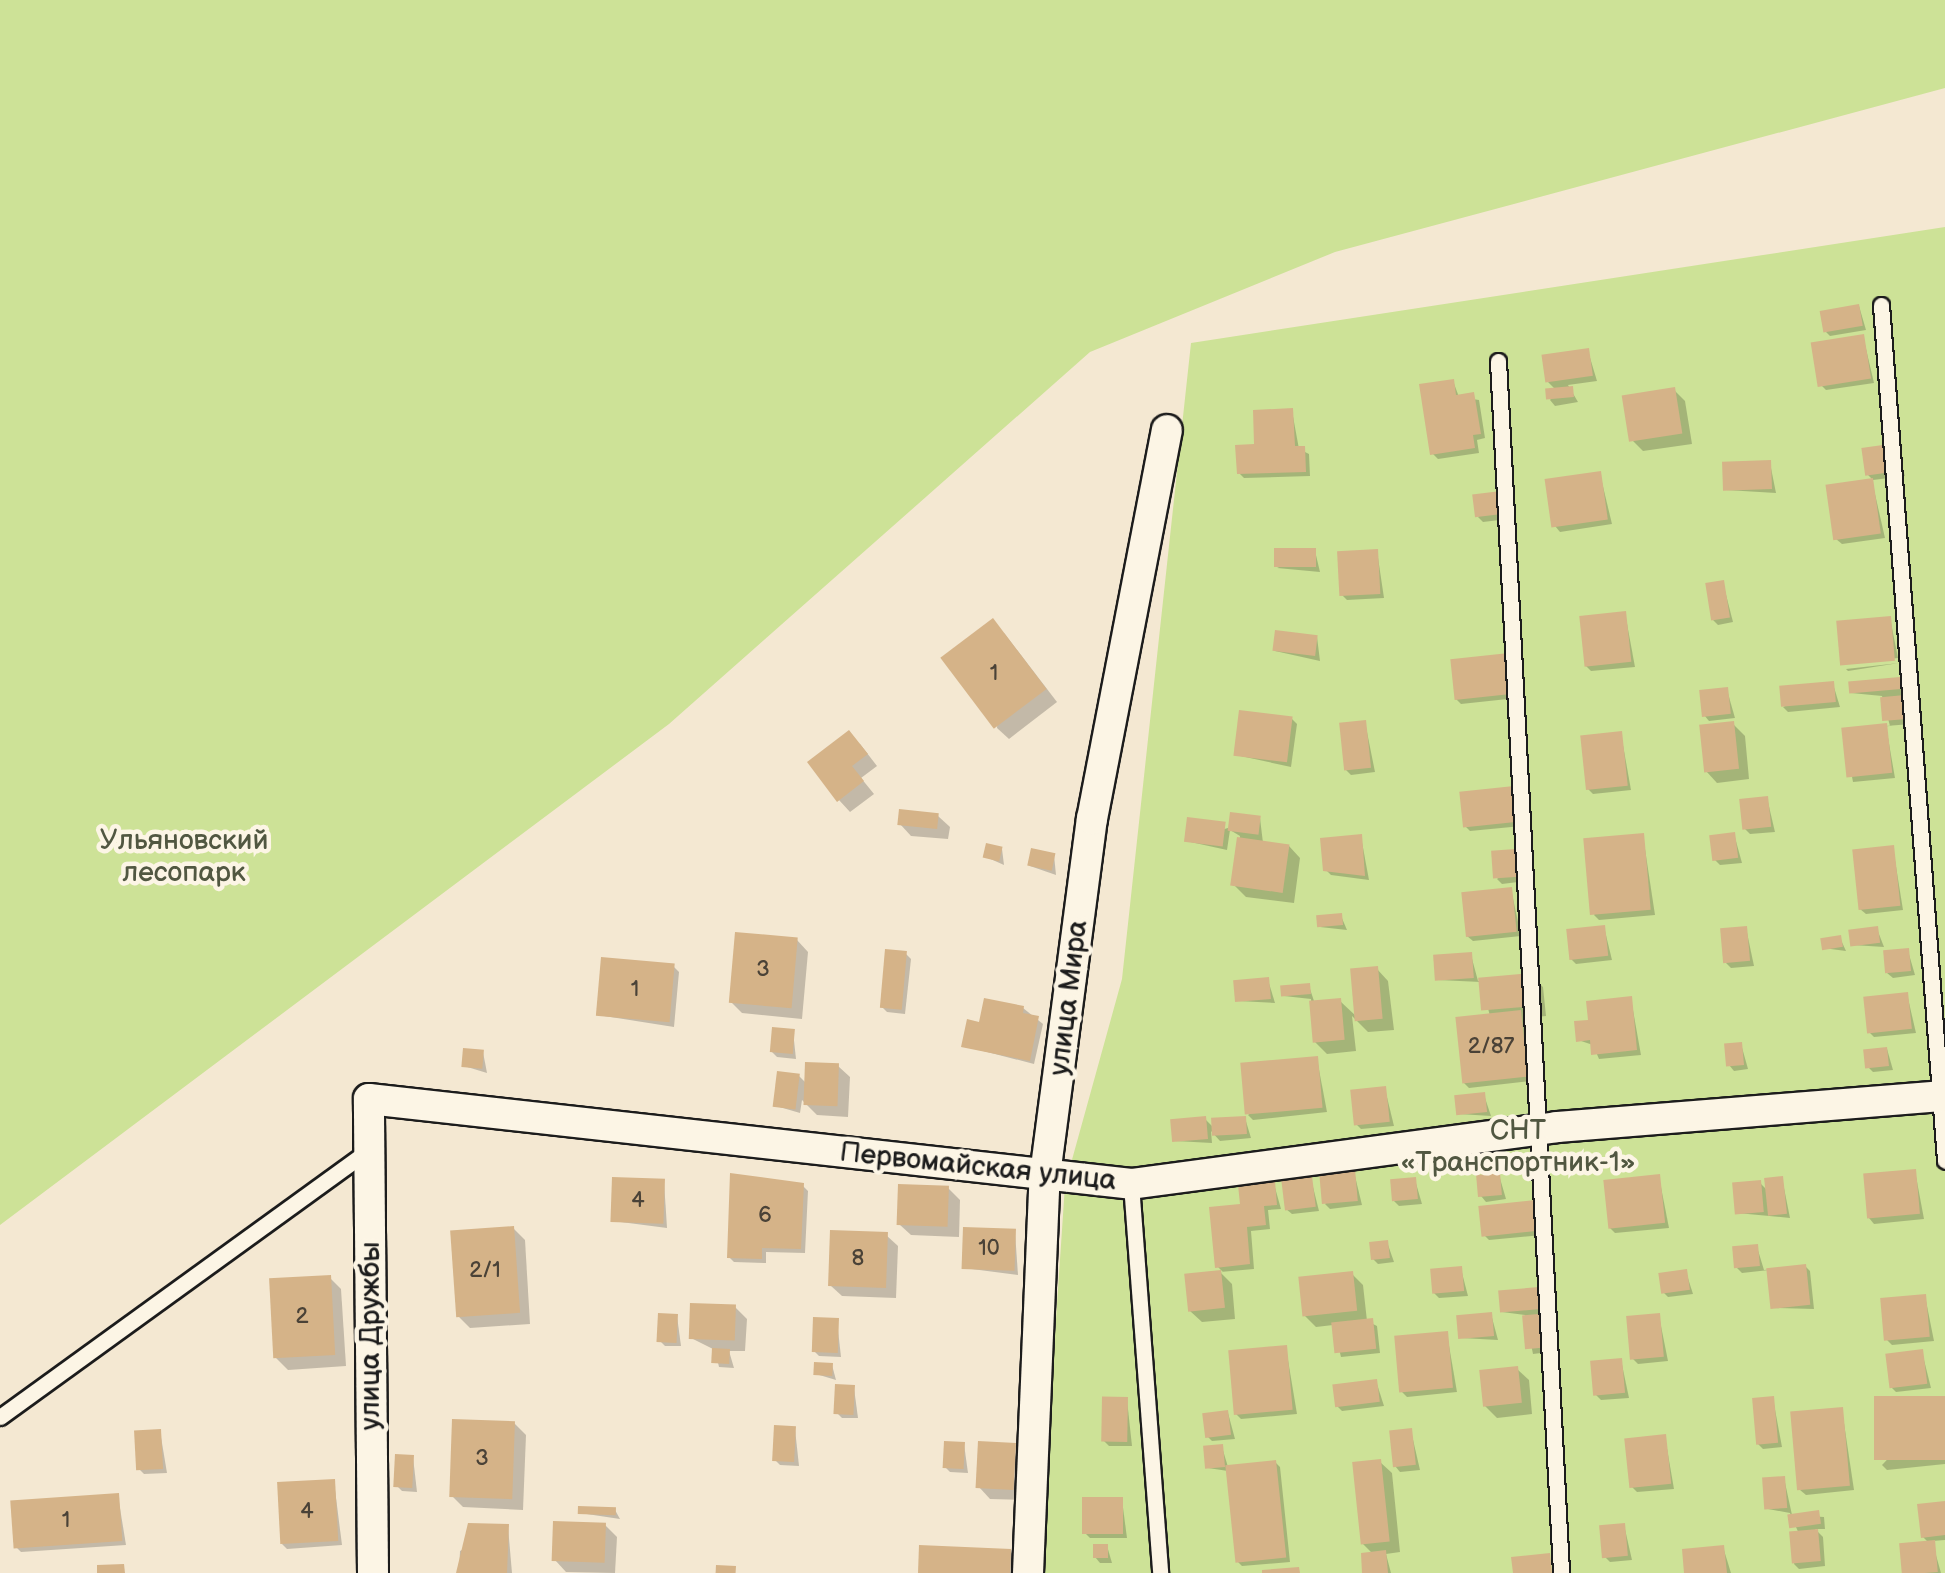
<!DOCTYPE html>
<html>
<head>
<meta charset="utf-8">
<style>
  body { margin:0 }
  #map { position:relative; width:1945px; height:1573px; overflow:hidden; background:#f4e8d2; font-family:"Balsamiq Sans",sans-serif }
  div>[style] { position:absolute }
  .green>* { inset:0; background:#cde297 }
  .shadow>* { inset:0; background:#0003 }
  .building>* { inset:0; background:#d5b388; transform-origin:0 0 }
  .roads { filter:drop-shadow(2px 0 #1c1c1c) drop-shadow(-2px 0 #1c1c1c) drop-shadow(0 2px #1c1c1c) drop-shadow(0 -2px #1c1c1c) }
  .lane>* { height:15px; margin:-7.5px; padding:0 7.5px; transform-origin:7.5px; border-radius:7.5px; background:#fcf5e5 }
  .street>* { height:30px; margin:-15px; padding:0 15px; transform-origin:15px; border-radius:15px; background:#fcf5e5 }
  span { translate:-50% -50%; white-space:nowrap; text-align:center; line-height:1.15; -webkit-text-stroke:9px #fcf5e5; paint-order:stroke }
  .number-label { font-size:22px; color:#4a4237 }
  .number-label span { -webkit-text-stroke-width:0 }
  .park-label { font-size:28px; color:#515741 }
  .street-label { font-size:28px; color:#1c1c1c }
</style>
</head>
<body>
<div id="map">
  <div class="green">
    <div style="clip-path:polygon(0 0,1945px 0,1945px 88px,1335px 252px,1090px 352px,669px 724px,0 1225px)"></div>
    <div style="clip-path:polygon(1945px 227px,1945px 1573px,1039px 1573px,1065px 1185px,1122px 979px,1191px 343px)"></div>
  </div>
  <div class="shadow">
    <div style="clip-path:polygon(1859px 306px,1866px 330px,1830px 336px,1824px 330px)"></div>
    <div style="clip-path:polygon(1863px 336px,1874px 383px,1826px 390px,1821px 385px)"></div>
    <div style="clip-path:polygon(1588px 351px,1597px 381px,1568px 385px,1578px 402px,1555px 406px,1550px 400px,1557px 391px,1548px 382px)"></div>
    <div style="clip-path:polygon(1453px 381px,1459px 397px,1479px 400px,1485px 438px,1477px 440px,1479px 453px,1438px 459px,1433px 454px)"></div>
    <div style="clip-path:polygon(1674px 390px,1685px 401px,1692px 444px,1643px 451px,1631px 439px)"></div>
    <div style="clip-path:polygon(1292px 411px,1299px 449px,1309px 454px,1310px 476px,1244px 478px,1239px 473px,1257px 447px)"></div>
    <div style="clip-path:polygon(1896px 446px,1905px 476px,1873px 480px,1868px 475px)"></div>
    <div style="clip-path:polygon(1770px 463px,1776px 493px,1726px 490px)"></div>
    <div style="clip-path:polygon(1600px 474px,1612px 524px,1560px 532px,1555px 526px)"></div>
    <div style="clip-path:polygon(1872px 481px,1885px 538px,1842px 544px,1836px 539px)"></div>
    <div style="clip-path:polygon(1500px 494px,1508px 519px,1483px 522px,1478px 517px)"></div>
    <div style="clip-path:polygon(1315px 551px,1320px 572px,1277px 568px)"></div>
    <div style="clip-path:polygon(1377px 551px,1384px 598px,1347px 600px,1342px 595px)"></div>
    <div style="clip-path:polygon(1723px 583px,1733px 622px,1718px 625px,1713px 620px)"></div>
    <div style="clip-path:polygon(1625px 613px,1635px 667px,1591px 671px,1586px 666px)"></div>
    <div style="clip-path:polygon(1890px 618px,1898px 658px,1844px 664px)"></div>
    <div style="clip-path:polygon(1004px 633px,1057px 702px,1009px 739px,997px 728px)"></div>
    <div style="clip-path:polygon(1317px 637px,1320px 661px,1275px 651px)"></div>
    <div style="clip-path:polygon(1508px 656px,1517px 698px,1461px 704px,1456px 699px)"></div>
    <div style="clip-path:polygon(1899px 663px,1848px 671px,1846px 669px)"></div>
    <div style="clip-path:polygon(1899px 680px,1911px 724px,1886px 726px,1895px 778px,1853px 782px,1843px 730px,1890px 726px,1882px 696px,1851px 693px)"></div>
    <div style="clip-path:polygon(1833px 684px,1840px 707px,1788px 712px,1783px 707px)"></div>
    <div style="clip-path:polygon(1727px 690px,1735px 718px,1709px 721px,1704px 715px)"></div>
    <div style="clip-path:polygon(1292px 719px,1297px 724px,1291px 767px,1236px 755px)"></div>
    <div style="clip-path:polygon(1365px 722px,1375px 772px,1351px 775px,1346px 770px)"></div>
    <div style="clip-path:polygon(1733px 724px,1745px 736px,1749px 779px,1717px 783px,1706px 771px)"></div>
    <div style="clip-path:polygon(1621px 734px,1631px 790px,1593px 794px,1588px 789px)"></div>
    <div style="clip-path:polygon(860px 744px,877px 766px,861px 778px,874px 794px,850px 812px,839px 800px)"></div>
    <div style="clip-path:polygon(1513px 789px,1522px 826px,1470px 831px,1465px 826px)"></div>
    <div style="clip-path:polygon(1767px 798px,1775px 832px,1750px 834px,1745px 829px)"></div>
    <div style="clip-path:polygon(938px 816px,950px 827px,948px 839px,911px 836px,900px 824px)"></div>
    <div style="clip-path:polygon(1260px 818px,1263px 843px,1289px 846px,1300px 858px,1294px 903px,1246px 897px,1234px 885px,1240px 836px,1230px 830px,1227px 850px,1186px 841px)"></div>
    <div style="clip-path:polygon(1734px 834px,1742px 863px,1720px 865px,1715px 860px)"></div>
    <div style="clip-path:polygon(1643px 836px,1655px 915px,1599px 920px,1594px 915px)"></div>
    <div style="clip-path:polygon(1361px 837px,1369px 880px,1331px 875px,1326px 870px)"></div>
    <div style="clip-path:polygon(1893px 848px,1903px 910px,1866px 914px,1860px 909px)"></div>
    <div style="clip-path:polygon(1002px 849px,1004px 865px,986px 857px)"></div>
    <div style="clip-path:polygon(1528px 851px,1535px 880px,1502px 884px,1497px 879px)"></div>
    <div style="clip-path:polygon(1054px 855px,1056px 875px,1030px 866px)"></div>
    <div style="clip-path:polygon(1511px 889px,1521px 936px,1473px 941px,1467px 936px)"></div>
    <div style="clip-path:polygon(1341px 916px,1347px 930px,1320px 927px)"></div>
    <div style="clip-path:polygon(1604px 927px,1612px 960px,1576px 964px,1571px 959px)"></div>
    <div style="clip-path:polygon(1746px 928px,1754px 966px,1731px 968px,1726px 963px)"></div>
    <div style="clip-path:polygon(1877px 929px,1884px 947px,1853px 945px)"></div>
    <div style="clip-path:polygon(1840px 938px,1846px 951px,1823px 948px)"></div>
    <div style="clip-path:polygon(797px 940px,808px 952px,802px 1019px,742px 1013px,731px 1002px)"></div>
    <div style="clip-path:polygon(1908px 951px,1915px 975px,1893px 978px,1887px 973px)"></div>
    <div style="clip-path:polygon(906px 954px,911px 959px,905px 1014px,887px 1012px,882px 1007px)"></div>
    <div style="clip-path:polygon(1471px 955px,1478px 981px,1531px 976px,1543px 987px,1546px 1016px,1525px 1018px,1531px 1081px,1469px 1088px,1464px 1083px,1490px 1016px,1481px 982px,1438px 980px)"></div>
    <div style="clip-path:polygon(674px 967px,679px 972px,674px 1027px,598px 1015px)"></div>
    <div style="clip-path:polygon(1377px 969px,1388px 981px,1394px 1030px,1368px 1032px,1352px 1016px,1356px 1051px,1327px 1054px,1315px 1042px,1311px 999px,1284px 996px,1309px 986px,1315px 1004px,1340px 1001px,1357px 1017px)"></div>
    <div style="clip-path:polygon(1268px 980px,1275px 1003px,1238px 1001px)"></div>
    <div style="clip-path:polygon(1907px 994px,1916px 1033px,1874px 1037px,1869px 1032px)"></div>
    <div style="clip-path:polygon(1631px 999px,1641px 1055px,1599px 1059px,1593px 1045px,1578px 1040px,1591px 1022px)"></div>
    <div style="clip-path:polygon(1023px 1008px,1043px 1024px,1034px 1064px,964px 1046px,981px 1025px)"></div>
    <div style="clip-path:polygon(793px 1031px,796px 1059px,777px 1057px,772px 1052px)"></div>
    <div style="clip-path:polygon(1741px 1044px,1748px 1069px,1734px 1071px,1729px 1065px)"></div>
    <div style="clip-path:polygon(1887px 1049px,1893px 1070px,1873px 1072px,1868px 1067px)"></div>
    <div style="clip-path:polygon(483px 1052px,487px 1073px,464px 1066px)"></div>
    <div style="clip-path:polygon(1317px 1059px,1327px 1112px,1253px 1120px,1248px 1115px)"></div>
    <div style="clip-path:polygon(838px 1066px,850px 1077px,848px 1117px,817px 1115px,802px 1100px,800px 1113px,776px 1106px,799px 1076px,807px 1084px)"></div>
    <div style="clip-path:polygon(1385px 1089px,1394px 1126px,1361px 1129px,1356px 1124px)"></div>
    <div style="clip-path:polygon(1484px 1095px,1491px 1116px,1459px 1114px)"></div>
    <div style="clip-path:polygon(1245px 1118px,1251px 1138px,1220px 1141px,1211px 1131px,1212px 1143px,1175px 1141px,1205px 1119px,1214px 1128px)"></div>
    <div style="clip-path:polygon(1915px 1171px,1924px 1219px,1874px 1224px,1869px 1218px)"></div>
    <div style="clip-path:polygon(1354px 1172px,1362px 1205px,1330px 1209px,1325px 1204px)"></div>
    <div style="clip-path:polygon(1499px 1175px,1506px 1199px,1486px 1202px,1481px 1196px)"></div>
    <div style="clip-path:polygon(1659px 1177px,1669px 1228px,1615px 1233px,1610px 1228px)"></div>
    <div style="clip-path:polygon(1782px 1178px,1790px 1218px,1737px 1213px,1760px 1183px,1768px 1191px)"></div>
    <div style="clip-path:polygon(1311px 1179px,1319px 1211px,1292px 1214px,1286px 1209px)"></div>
    <div style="clip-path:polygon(1415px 1180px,1422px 1204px,1399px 1206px,1394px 1201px)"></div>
    <div style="clip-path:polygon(664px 1181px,667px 1228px,613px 1221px)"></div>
    <div style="clip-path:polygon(1274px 1184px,1281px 1209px,1268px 1210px,1270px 1229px,1251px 1231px,1254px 1269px,1220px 1272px,1232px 1284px,1235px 1319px,1202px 1322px,1190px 1311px,1187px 1276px,1223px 1272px,1218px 1267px,1242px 1206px)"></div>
    <div style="clip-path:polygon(803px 1186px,808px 1191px,805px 1253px,766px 1252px,766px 1263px,734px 1262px,729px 1257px)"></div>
    <div style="clip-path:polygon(948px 1188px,960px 1200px,959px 1237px,911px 1235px,899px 1224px)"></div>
    <div style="clip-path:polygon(1534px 1203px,1542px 1235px,1489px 1240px,1484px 1235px)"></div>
    <div style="clip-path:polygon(513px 1228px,525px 1240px,530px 1324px,470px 1328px,458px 1316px)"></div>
    <div style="clip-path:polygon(1015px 1232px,1018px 1275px,964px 1268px)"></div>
    <div style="clip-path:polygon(886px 1235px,898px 1246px,896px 1298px,842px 1296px,830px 1285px)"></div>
    <div style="clip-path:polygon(1387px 1242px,1394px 1262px,1378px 1264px,1373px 1259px)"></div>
    <div style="clip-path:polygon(1757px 1247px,1764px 1270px,1805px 1266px,1810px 1271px,1814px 1309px,1773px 1308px,1769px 1270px,1742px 1273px,1737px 1268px)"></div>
    <div style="clip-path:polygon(1461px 1269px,1468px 1296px,1439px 1298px,1434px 1293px)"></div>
    <div style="clip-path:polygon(1686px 1272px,1693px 1294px,1668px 1297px,1663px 1292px)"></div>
    <div style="clip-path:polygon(1352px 1274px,1363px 1285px,1367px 1321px,1377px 1326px,1380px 1353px,1341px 1357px,1333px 1325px,1316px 1327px,1304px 1315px)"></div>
    <div style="clip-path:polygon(330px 1278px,341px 1289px,346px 1366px,288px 1370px,276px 1358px)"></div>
    <div style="clip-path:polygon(1538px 1290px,1554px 1321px,1557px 1351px,1533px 1354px,1525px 1315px,1502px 1312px)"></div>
    <div style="clip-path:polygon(1925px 1296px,1934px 1341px,1892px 1345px,1887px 1340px)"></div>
    <div style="clip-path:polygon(735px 1307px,747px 1319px,745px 1351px,729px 1351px,734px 1368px,719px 1367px,715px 1350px,691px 1338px)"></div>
    <div style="clip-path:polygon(1491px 1314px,1498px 1340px,1461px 1338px)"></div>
    <div style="clip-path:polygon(677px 1316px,681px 1346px,665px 1346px,660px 1341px)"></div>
    <div style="clip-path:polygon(1659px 1316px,1668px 1361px,1638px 1364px,1633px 1359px)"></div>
    <div style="clip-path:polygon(837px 1321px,841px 1357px,819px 1356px,814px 1351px)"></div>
    <div style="clip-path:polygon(1447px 1334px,1457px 1392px,1407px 1397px,1402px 1392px)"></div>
    <div style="clip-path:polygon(1286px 1348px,1297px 1414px,1241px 1419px,1236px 1414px)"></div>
    <div style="clip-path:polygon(1922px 1352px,1931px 1388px,1896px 1392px,1891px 1387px)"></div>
    <div style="clip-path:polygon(1621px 1360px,1629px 1398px,1601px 1400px,1596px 1395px)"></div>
    <div style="clip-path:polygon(832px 1365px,836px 1380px,816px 1374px)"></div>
    <div style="clip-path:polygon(1517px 1369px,1529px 1380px,1532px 1414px,1497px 1418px,1485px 1406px)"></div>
    <div style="clip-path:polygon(1376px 1381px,1384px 1406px,1342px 1411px,1337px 1406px)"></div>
    <div style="clip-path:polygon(854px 1388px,858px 1418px,842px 1418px,837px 1413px)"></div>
    <div style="clip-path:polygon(1773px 1399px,1782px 1447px,1763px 1449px,1758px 1444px)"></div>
    <div style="clip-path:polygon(1945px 1399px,1945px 1464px,1887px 1470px,1882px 1465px)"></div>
    <div style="clip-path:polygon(1127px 1400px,1132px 1446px,1109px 1446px,1104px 1441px)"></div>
    <div style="clip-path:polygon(1842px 1410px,1854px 1490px,1806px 1495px,1800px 1490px)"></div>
    <div style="clip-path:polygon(1228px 1413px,1235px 1439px,1212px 1441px,1207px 1436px)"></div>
    <div style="clip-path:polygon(514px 1423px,526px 1435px,523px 1510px,463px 1507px,452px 1496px)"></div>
    <div style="clip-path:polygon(795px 1429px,799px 1466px,780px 1465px,775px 1460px)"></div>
    <div style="clip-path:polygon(160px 1431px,167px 1473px,144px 1474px,139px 1469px)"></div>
    <div style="clip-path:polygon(1411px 1431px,1420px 1470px,1400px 1472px,1395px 1466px)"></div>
    <div style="clip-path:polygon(1665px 1437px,1674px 1489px,1637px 1492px,1632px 1487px)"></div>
    <div style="clip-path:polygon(964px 1444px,968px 1473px,950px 1472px,945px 1467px)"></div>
    <div style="clip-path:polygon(1015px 1445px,1027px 1457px,1025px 1500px,990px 1499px,979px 1487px)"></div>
    <div style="clip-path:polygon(1222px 1447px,1228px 1467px,1275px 1462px,1280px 1467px,1290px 1562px,1242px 1566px,1237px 1561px,1228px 1471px,1208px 1468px)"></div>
    <div style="clip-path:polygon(413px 1457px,417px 1492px,402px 1491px,397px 1486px)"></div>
    <div style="clip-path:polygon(1380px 1462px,1392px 1473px,1400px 1552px,1386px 1554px,1391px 1573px,1365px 1573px,1373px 1554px,1362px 1543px)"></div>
    <div style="clip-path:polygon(1784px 1478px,1792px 1515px,1824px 1517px,1825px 1529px,1815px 1529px,1823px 1537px,1825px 1566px,1799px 1569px,1794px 1564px,1799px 1534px,1790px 1513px,1768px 1509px)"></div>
    <div style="clip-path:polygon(334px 1482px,342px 1545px,287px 1549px,282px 1544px)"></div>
    <div style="clip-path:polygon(118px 1496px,126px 1545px,21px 1552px,16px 1547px)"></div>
    <div style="clip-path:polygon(1122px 1500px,1127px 1538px,1090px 1538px,1085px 1533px)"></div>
    <div style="clip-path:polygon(1945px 1504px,1945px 1540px,1932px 1541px,1941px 1573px,1905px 1573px,1902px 1546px,1929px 1543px,1923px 1537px)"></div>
    <div style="clip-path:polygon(615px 1510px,620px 1519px,580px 1513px)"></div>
    <div style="clip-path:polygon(605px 1525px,617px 1537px,615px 1573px,566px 1572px,555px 1560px)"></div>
    <div style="clip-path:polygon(1624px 1525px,1632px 1560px,1610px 1562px,1605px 1557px)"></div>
    <div style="clip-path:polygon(508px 1527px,512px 1573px,459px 1573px,460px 1551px)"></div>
    <div style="clip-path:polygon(1107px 1546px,1112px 1563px,1100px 1563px,1095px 1557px)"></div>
    <div style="clip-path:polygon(1723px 1547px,1731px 1573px,1687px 1573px)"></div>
    <div style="clip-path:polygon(1010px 1551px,1028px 1573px,920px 1573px)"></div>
  </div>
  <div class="building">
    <div style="left:1859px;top:304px;width:22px;height:40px;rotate:80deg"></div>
    <div style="left:1864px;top:334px;width:45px;height:54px;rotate:81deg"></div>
    <div style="left:1589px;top:348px;width:28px;height:48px;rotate:82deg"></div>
    <div style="clip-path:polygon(1454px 379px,1456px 395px,1474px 392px,1481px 434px,1473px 435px,1475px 448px,1430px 455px,1419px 384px)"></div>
    <div style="left:1573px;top:386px;width:11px;height:28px;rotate:85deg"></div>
    <div style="left:1675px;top:387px;width:47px;height:54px;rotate:81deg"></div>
    <div style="clip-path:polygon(1293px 408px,1295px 446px,1305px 446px,1306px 472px,1237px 474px,1235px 445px,1254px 444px,1253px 410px)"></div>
    <div style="left:1897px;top:443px;width:28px;height:36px;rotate:82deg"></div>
    <div style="left:1771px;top:460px;width:29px;height:49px;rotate:88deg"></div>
    <div style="left:1601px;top:471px;width:49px;height:57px;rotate:82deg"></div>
    <div style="left:1873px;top:478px;width:56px;height:48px;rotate:82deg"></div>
    <div style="left:1501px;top:491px;width:23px;height:29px;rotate:83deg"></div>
    <div style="left:1316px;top:548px;width:19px;height:42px;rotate:90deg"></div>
    <div style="left:1378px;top:549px;width:45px;height:41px;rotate:87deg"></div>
    <div style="left:1724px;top:580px;width:38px;height:19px;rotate:81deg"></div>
    <div style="left:1626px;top:611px;width:51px;height:47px;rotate:84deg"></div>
    <div style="left:1891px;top:616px;width:45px;height:55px;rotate:85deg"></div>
    <div style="left:993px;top:618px;width:89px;height:66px;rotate:53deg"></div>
    <div style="left:1275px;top:630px;width:43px;height:21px;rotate:7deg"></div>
    <div style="left:1509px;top:653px;width:41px;height:59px;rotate:84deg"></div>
    <div style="left:1900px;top:677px;width:12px;height:52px;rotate:85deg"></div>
    <div style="left:1834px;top:681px;width:21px;height:55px;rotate:85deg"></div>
    <div style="left:1728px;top:687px;width:27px;height:29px;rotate:84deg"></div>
    <div style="left:1905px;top:695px;width:24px;height:25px;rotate:85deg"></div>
    <div style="left:1239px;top:710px;width:54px;height:46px;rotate:7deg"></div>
    <div style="left:1366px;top:720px;width:48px;height:27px;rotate:84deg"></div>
    <div style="left:1734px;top:721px;width:48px;height:35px;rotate:84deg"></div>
    <div style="left:1887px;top:723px;width:50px;height:46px;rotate:84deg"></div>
    <div style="clip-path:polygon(849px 730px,868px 754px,852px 766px,864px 781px,837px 802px,807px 762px)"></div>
    <div style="left:1622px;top:731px;width:55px;height:42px;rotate:84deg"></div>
    <div style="left:1514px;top:786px;width:36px;height:55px;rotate:84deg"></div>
    <div style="left:1768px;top:796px;width:31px;height:29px;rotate:84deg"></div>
    <div style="left:899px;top:809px;width:40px;height:16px;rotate:6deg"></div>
    <div style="left:1230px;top:812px;width:31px;height:19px;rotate:7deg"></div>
    <div style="left:1187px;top:817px;width:39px;height:25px;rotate:7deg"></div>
    <div style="left:1735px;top:832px;width:26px;height:26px;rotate:83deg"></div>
    <div style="left:1644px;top:833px;width:77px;height:61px;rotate:85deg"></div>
    <div style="clip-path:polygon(1362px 834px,1365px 876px,1323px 871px,1320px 838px)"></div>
    <div style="left:1237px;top:837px;width:53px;height:49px;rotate:8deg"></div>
    <div style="left:986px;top:843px;width:17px;height:15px;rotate:13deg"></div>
    <div style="left:1894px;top:845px;width:61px;height:42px;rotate:84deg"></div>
    <div style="left:1031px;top:848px;width:25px;height:18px;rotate:12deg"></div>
    <div style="left:1529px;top:848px;width:28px;height:38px;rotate:86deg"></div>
    <div style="left:1512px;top:887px;width:45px;height:51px;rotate:84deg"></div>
    <div style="left:1342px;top:913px;width:12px;height:26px;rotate:85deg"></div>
    <div style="left:1605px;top:925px;width:31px;height:39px;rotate:84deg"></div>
    <div style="left:1747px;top:926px;width:35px;height:27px;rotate:85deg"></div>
    <div style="left:1878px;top:926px;width:17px;height:30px;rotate:83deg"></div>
    <div style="left:735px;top:932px;width:63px;height:71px;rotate:5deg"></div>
    <div style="left:1841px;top:935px;width:12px;height:21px;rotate:81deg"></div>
    <div style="left:1909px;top:948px;width:23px;height:26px;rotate:85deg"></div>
    <div style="left:885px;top:949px;width:22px;height:59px;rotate:5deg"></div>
    <div style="left:1472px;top:952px;width:26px;height:39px;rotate:86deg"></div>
    <div style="left:601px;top:957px;width:74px;height:59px;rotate:5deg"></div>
    <div style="left:1378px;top:966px;width:53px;height:28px;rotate:85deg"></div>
    <div style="left:1532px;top:973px;width:33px;height:54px;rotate:85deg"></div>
    <div style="left:1269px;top:977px;width:22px;height:36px;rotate:85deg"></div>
    <div style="left:1310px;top:983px;width:11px;height:30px;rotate:85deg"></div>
    <div style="left:1908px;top:992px;width:37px;height:45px;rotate:84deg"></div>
    <div style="clip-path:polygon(1632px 996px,1637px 1050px,1591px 1055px,1590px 1040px,1576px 1042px,1574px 1021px,1588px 1020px,1586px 1001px)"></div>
    <div style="clip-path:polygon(984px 998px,1024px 1006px,1023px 1013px,1039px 1016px,1030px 1061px,961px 1047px,967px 1019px,979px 1022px)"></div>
    <div style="left:1341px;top:998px;width:42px;height:32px;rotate:85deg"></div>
    <div style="left:1521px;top:1010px;width:67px;height:66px;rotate:84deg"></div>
    <div style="left:772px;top:1027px;width:23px;height:25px;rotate:5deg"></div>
    <div style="left:1742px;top:1042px;width:23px;height:18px;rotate:85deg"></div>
    <div style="left:1887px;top:1047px;width:19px;height:24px;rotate:84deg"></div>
    <div style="left:463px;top:1048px;width:21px;height:19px;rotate:5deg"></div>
    <div style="left:1318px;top:1056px;width:52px;height:78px;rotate:85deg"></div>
    <div style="left:805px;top:1062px;width:34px;height:43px;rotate:2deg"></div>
    <div style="left:777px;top:1071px;width:23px;height:36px;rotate:7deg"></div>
    <div style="left:1386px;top:1086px;width:36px;height:36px;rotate:84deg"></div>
    <div style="left:1485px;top:1092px;width:20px;height:31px;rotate:84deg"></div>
    <div style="left:1206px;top:1116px;width:23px;height:36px;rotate:85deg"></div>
    <div style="left:1246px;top:1116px;width:18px;height:35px;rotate:87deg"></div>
    <div style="left:1355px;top:1169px;width:32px;height:36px;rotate:85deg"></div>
    <div style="left:1916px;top:1169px;width:45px;height:53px;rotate:85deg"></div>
    <div style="clip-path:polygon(730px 1173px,804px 1183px,801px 1249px,762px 1248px,762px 1259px,727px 1258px)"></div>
    <div style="left:1500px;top:1173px;width:22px;height:24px;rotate:85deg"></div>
    <div style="left:1660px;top:1174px;width:49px;height:57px;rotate:84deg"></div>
    <div style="left:1312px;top:1176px;width:31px;height:31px;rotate:83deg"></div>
    <div style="left:1783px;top:1176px;width:38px;height:19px;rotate:84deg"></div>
    <div style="left:612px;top:1177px;width:53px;height:45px;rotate:2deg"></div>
    <div style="left:1416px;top:1177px;width:22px;height:26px;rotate:85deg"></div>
    <div style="left:1761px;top:1180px;width:32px;height:29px;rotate:85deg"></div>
    <div style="clip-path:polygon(1275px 1181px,1277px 1205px,1264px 1206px,1266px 1225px,1247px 1227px,1250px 1264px,1215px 1268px,1209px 1207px,1240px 1204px,1238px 1185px)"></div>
    <div style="left:898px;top:1184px;width:51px;height:41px;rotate:2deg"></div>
    <div style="left:1535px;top:1200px;width:31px;height:57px;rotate:84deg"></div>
    <div style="left:514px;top:1226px;width:87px;height:64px;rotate:86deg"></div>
    <div style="left:963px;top:1227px;width:53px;height:42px;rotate:2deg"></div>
    <div style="left:830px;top:1230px;width:58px;height:56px;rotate:2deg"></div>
    <div style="left:1388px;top:1240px;width:18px;height:19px;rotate:84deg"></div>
    <div style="left:1758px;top:1244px;width:22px;height:26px;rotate:85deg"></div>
    <div style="left:1806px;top:1264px;width:41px;height:40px;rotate:84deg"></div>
    <div style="left:1462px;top:1266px;width:25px;height:32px;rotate:85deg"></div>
    <div style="left:1687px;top:1269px;width:21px;height:29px;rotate:82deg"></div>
    <div style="left:1221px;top:1270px;width:38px;height:37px;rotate:84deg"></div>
    <div style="left:1353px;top:1271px;width:40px;height:55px;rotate:84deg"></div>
    <div style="left:331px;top:1275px;width:80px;height:62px;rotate:87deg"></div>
    <div style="left:1539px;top:1287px;width:22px;height:41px;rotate:85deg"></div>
    <div style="left:1926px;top:1294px;width:43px;height:46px;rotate:85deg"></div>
    <div style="left:690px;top:1303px;width:46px;height:36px;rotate:2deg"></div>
    <div style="left:1492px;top:1312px;width:24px;height:36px;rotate:85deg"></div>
    <div style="left:658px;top:1313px;width:20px;height:29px;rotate:3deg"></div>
    <div style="left:1550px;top:1313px;width:34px;height:28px;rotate:85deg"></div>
    <div style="left:1660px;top:1313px;width:44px;height:34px;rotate:85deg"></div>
    <div style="left:813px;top:1317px;width:26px;height:35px;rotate:2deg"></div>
    <div style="left:1373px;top:1318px;width:31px;height:42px;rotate:84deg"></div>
    <div style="left:1448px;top:1331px;width:57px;height:54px;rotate:85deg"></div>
    <div style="left:1287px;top:1345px;width:65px;height:59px;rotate:85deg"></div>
    <div style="left:712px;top:1348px;width:18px;height:15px;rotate:3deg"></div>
    <div style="left:1923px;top:1349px;width:35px;height:38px;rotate:83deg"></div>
    <div style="left:1622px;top:1358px;width:35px;height:32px;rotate:85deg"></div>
    <div style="left:814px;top:1362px;width:19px;height:13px;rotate:3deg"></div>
    <div style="left:1518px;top:1366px;width:37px;height:39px;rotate:84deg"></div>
    <div style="left:1377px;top:1379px;width:23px;height:45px;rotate:83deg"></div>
    <div style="left:835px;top:1384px;width:20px;height:30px;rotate:3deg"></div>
    <div style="left:1774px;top:1396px;width:47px;height:22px;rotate:85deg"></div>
    <div style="left:1945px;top:1396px;width:64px;height:71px;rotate:90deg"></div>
    <div style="left:1128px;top:1397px;width:45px;height:26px;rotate:91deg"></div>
    <div style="left:1843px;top:1407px;width:79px;height:53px;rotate:85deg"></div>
    <div style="left:1228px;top:1410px;width:25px;height:26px;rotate:83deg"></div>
    <div style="left:452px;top:1419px;width:63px;height:78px;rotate:2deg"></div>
    <div style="left:774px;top:1425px;width:22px;height:36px;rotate:3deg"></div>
    <div style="left:1412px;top:1428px;width:37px;height:23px;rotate:84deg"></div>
    <div style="left:161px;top:1429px;width:40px;height:27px;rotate:87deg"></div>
    <div style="left:1666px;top:1434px;width:50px;height:42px;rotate:84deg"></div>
    <div style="left:944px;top:1441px;width:21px;height:27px;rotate:3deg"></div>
    <div style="left:978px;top:1441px;width:38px;height:47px;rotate:3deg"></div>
    <div style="left:1223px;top:1444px;width:23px;height:20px;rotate:85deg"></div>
    <div style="left:395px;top:1454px;width:19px;height:33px;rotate:3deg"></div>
    <div style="left:1381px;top:1459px;width:83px;height:29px;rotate:84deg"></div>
    <div style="left:1276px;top:1460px;width:98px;height:51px;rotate:84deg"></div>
    <div style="left:1785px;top:1476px;width:32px;height:23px;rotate:86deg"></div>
    <div style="left:335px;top:1479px;width:62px;height:58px;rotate:87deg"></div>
    <div style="left:119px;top:1493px;width:48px;height:109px;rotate:86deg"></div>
    <div style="left:1082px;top:1497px;width:41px;height:37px"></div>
    <div style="clip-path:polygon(1945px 1501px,1945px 1535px,1921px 1538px,1917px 1504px)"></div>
    <div style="left:578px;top:1506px;width:38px;height:8px;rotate:2deg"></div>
    <div style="left:1819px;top:1510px;width:14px;height:32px;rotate:82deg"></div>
    <div style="left:553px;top:1521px;width:53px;height:40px;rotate:2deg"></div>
    <div style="clip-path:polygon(468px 1523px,509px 1524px,507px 1573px,456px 1573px)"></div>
    <div style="left:1625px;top:1523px;width:33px;height:26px;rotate:85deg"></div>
    <div style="left:1818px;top:1529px;width:32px;height:29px;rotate:85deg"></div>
    <div style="left:1935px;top:1540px;width:32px;height:36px;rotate:85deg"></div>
    <div style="left:1093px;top:1544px;width:15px;height:14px"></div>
    <div style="clip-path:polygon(919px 1545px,1011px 1549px,1010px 1573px,918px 1573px)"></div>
    <div style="clip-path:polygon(1724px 1545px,1727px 1573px,1684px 1573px,1682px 1549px)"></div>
    <div style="clip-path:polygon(1386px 1550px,1388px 1573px,1362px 1573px,1361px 1553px)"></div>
    <div style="clip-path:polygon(1550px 1553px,1552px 1573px,1513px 1573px,1511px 1557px)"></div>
    <div style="clip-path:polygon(124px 1564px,125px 1573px,97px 1573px,97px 1565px)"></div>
    <div style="left:716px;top:1565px;width:20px;height:8px;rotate:3deg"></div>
    <div style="clip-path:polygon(1299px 1567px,1300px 1573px,1262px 1573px,1262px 1570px)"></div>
  </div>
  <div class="roads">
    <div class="lane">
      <div style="left:1881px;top:305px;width:858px;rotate:85.72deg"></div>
      <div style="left:1498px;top:361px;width:1214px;rotate:87.02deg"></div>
      <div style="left:1131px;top:1184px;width:390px;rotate:85.7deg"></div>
      <div style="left:0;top:1417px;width:457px;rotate:-35.9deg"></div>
    </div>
    <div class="street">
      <div style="left:373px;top:1573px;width:474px;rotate:-90.5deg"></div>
      <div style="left:369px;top:1099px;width:767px;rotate:6.36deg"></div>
      <div style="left:1131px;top:1184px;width:430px;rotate:-7.6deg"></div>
      <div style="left:1557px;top:1127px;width:389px;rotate:-4.6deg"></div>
      <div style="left:1028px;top:1573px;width:398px;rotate:-87.6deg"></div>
      <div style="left:1045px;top:1175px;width:359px;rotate:-82.5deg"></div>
      <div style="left:1092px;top:819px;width:396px;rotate:-79.1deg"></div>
    </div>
  </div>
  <div class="number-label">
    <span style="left:994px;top:674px">1</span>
    <span style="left:763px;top:970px">3</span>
    <span style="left:635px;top:990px">1</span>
    <span style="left:1491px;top:1047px">2/87</span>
    <span style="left:638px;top:1201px">4</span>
    <span style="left:765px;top:1216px">6</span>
    <span style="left:989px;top:1249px">10</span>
    <span style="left:858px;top:1259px">8</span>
    <span style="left:485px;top:1271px">2/1</span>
    <span style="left:302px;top:1317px">2</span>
    <span style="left:482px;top:1459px">3</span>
    <span style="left:307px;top:1512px">4</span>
    <span style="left:66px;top:1521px">1</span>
  </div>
  <div class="park-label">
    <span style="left:184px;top:857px">Ульяновский<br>лесопарк</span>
    <span style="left:1518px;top:1147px">СНТ<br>«Транспортник-1»</span>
  </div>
  <div class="street-label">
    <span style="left:1069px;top:998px;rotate:-83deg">улица Мира</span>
    <span style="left:978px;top:1167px;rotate:6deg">Первомайская улица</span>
    <span style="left:371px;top:1336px;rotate:-90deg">улица Дружбы</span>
  </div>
</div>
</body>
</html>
